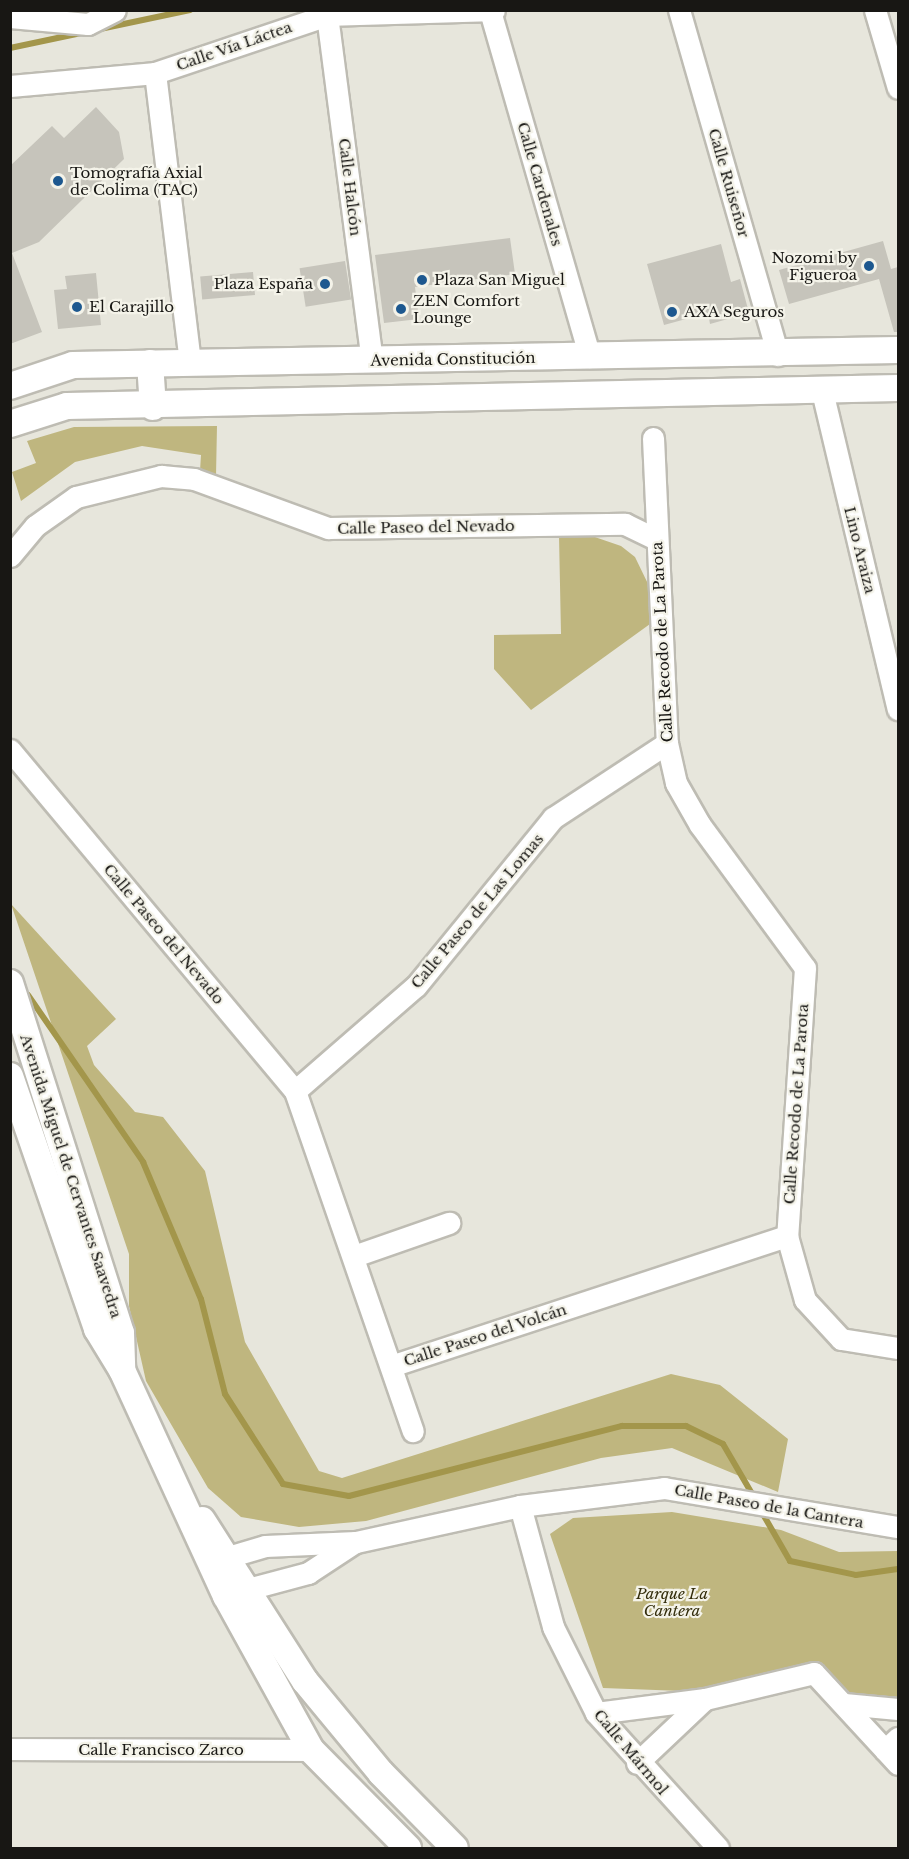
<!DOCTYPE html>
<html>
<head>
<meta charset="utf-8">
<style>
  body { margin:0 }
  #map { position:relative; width:909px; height:1859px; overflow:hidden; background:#e7e6dc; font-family:"Libre Baskerville",serif }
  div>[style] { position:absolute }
  .green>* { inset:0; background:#bfb67f }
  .stream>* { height:6px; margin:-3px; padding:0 3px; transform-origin:3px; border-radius:3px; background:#a3964b }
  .building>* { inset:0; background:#c6c4bb; transform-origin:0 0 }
  .roads { filter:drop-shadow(2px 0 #bebcb3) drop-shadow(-2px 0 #bebcb3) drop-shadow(0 2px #bebcb3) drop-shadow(0 -2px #bebcb3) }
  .minor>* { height:21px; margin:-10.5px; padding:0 10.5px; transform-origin:10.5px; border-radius:10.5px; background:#fff }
  .tertiary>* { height:26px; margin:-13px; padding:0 13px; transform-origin:13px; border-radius:13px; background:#fff }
  .dots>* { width:16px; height:16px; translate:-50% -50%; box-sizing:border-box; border:3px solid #f4f3e9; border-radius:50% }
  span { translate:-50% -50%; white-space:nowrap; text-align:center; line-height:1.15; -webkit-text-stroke:4.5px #f4f3e9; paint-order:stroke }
  .street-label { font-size:15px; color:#181714 }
  .poi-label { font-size:15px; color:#181714 }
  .left { translate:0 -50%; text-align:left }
  .right { translate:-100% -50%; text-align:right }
  .park-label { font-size:15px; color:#332d0b; font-style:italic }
  .frame { position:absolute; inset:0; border:12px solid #181714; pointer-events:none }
</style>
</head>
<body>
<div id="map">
  <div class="green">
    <div style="clip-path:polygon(217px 426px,216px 476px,200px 471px,201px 455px,142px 446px,75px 462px,21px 501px,12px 472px,36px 463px,27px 441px,74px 427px)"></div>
    <div style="clip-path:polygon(586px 534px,621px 546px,635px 557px,650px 588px,650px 624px,531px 710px,494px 669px,494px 635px,561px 634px,559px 536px)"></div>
    <div style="clip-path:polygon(11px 904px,116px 1019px,87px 1046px,94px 1065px,135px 1112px,163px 1117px,205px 1171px,245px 1342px,319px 1471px,342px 1478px,671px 1374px,720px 1385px,788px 1439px,778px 1492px,672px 1448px,601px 1458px,366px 1521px,299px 1527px,241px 1517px,208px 1488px,146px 1381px,129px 1306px,129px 1254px)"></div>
    <div style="clip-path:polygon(672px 1512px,781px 1530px,839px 1552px,898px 1551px,898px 1697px,850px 1693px,818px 1661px,768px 1677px,682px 1691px,603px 1688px,550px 1534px,573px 1518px)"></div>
  </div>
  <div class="stream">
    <div style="left:10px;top:48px;width:184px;rotate:-11.9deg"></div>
    <div style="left:28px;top:995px;width:203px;rotate:55.4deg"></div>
    <div style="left:143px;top:1162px;width:149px;rotate:67.1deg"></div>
    <div style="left:201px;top:1299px;width:98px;rotate:75.8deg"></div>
    <div style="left:225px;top:1394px;width:107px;rotate:57.2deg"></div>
    <div style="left:283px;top:1484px;width:67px;rotate:10.3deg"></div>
    <div style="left:349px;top:1496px;width:282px;rotate:-14.4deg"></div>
    <div style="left:622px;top:1426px;width:64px"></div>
    <div style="left:686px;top:1426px;width:41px;rotate:25.9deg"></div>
    <div style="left:723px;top:1444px;width:61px;rotate:59.7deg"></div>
    <div style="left:760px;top:1509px;width:60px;rotate:60deg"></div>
    <div style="left:790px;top:1561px;width:67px;rotate:12deg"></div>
    <div style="left:856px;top:1575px;width:42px;rotate:-8.1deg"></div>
  </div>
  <div class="building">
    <div style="clip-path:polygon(96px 107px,119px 132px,124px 159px,39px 242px,12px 253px,42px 332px,10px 344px,10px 166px,52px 126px,64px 138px)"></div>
    <div style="clip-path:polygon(510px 238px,515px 274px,415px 287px,419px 319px,384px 323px,375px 255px)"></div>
    <div style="clip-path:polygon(883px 241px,891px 269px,898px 267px,898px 332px,894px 332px,879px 279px,789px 304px,779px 270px)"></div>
    <div style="clip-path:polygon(721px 244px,731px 282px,740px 279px,749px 313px,710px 324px,708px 313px,664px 325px,647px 264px)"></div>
    <div style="left:345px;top:261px;width:39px;height:46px;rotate:81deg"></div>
    <div style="left:253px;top:272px;width:23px;height:53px;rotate:85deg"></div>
    <div style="clip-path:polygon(96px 273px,101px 325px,58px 329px,54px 290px,67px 289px,65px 276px)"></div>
  </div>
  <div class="roads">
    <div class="minor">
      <div style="left:679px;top:10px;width:359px;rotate:74deg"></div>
      <div style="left:875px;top:10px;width:81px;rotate:73.6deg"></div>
      <div style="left:490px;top:11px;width:360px;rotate:73.9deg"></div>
      <div style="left:327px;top:15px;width:348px;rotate:82.6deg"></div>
      <div style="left:10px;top:17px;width:78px;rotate:5.1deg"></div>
      <div style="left:88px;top:24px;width:30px;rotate:-27deg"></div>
      <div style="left:155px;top:73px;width:290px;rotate:83.1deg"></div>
      <div style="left:10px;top:86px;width:146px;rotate:-5.1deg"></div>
      <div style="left:155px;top:73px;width:182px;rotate:-18.6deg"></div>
      <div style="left:327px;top:15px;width:167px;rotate:-1.7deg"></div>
      <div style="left:822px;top:391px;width:327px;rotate:76.6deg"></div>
      <div style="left:653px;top:438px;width:305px;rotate:87.4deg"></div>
      <div style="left:667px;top:743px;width:41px;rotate:77.3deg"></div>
      <div style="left:676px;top:783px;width:48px;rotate:60.3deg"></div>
      <div style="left:700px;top:825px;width:177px;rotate:53.7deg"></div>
      <div style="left:805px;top:968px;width:269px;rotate:93.8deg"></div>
      <div style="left:787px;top:1236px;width:66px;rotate:74.3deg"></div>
      <div style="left:805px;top:1300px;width:53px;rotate:47.3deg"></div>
      <div style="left:841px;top:1339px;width:58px;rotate:9deg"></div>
      <div style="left:10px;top:556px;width:39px;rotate:-50deg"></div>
      <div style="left:35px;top:526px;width:50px;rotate:-35.3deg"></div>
      <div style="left:76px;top:497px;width:88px;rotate:-13.9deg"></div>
      <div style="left:161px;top:476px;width:33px;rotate:5deg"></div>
      <div style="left:194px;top:479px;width:143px;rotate:20.1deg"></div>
      <div style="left:328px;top:528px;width:297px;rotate:-0.8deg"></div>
      <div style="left:625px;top:524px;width:34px;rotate:26deg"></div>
      <div style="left:10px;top:750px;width:444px;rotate:50.1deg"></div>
      <div style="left:295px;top:1091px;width:360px;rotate:70.9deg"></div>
      <div style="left:295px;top:1091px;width:160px;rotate:-41deg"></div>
      <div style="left:416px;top:986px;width:217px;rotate:-50.8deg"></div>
      <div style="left:553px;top:818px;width:136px;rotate:-33.3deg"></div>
      <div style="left:354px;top:1256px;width:101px;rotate:-19.2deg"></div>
      <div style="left:391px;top:1366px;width:417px;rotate:-18.2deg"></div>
      <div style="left:520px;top:1506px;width:125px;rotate:74.7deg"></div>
      <div style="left:553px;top:1627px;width:96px;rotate:63.4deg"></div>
      <div style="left:596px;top:1713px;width:182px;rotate:47.9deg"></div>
      <div style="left:211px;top:1562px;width:56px;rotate:-16.5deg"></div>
      <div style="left:265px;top:1546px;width:91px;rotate:-2.5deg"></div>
      <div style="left:356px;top:1542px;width:168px;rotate:-12.4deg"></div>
      <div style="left:520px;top:1506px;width:145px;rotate:-7.1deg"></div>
      <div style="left:664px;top:1488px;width:237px;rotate:9.5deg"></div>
      <div style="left:233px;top:1593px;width:78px;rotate:-14.9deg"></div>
      <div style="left:308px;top:1573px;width:56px;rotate:-33.4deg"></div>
      <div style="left:844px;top:1704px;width:54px;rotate:5.3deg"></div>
      <div style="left:596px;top:1713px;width:110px;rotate:-7.3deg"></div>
      <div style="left:705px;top:1699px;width:112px;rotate:-13.4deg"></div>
      <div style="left:814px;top:1673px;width:124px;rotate:47.3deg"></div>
      <div style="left:10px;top:1749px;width:301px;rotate:0.2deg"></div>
      <div style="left:885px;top:1750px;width:18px;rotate:-43deg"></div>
      <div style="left:637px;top:1763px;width:93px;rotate:-43.3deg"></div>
    </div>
    <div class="tertiary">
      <div style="left:150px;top:363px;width:44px;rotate:86.1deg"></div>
      <div style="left:10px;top:386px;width:66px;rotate:-18.4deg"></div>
      <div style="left:73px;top:365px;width:825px;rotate:-1.04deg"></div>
      <div style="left:10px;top:424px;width:60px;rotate:-17.5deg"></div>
      <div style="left:67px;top:406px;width:831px;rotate:-1.24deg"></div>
      <div style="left:10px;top:983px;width:367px;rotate:72.4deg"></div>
      <div style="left:121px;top:1333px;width:37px;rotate:88deg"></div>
      <div style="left:10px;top:1076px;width:268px;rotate:71deg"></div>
      <div style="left:97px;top:1329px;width:48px;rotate:58.6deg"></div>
      <div style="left:122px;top:1370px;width:249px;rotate:65.3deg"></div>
      <div style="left:226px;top:1596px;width:176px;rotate:61.1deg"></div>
      <div style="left:311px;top:1750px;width:138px;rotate:45.3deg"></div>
      <div style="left:202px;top:1520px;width:191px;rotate:57.4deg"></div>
      <div style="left:305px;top:1681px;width:119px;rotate:50.4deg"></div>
      <div style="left:381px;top:1773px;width:105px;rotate:45.4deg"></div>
    </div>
  </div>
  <div class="dots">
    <div style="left:58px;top:181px;background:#1d588f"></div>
    <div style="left:869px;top:266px;background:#1d588f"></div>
    <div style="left:422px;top:280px;background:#1d588f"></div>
    <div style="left:325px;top:284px;background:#1d588f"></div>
    <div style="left:77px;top:307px;background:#1d588f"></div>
    <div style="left:401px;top:309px;background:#1d588f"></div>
    <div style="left:672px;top:312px;background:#1d588f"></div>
  </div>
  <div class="street-label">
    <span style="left:234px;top:46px;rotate:-19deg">Calle Vía Láctea</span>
    <span style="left:729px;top:183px;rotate:74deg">Calle Ruiseñor</span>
    <span style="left:540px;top:184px;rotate:74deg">Calle Cardenales</span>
    <span style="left:350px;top:187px;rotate:83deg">Calle Halcón</span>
    <span style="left:453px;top:359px;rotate:-1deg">Avenida Constitución</span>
    <span style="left:426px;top:527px;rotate:-1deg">Calle Paseo del Nevado</span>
    <span style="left:860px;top:550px;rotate:76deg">Lino Araiza</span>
    <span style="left:662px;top:642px;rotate:-93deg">Calle Recodo de La Parota</span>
    <span style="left:477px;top:911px;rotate:-50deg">Calle Paseo de Las Lomas</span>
    <span style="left:164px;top:934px;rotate:50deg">Calle Paseo del Nevado</span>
    <span style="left:796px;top:1104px;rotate:-86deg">Calle Recodo de La Parota</span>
    <span style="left:71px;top:1176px;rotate:72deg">Avenida Miguel de Cervantes Saavedra</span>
    <span style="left:485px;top:1335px;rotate:-18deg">Calle Paseo del Volcán</span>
    <span style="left:769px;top:1506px;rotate:10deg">Calle Paseo de la Cantera</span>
    <span style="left:161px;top:1750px">Calle Francisco Zarco</span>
    <span style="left:631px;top:1752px;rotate:50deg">Calle Mármol</span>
  </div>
  <div class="poi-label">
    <span class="left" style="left:70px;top:181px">Tomografía Axial<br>de Colima (TAC)</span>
    <span class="right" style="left:857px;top:266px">Nozomi by<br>Figueroa</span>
    <span class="left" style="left:434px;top:280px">Plaza San Miguel</span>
    <span class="right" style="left:313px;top:284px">Plaza España</span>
    <span class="left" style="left:413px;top:309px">ZEN Comfort<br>Lounge</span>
    <span class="left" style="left:89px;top:307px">El Carajillo</span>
    <span class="left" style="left:684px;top:312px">AXA Seguros</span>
  </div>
  <div class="park-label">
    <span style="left:672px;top:1602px">Parque La<br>Cantera</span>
  </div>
  <div class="frame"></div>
</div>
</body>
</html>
